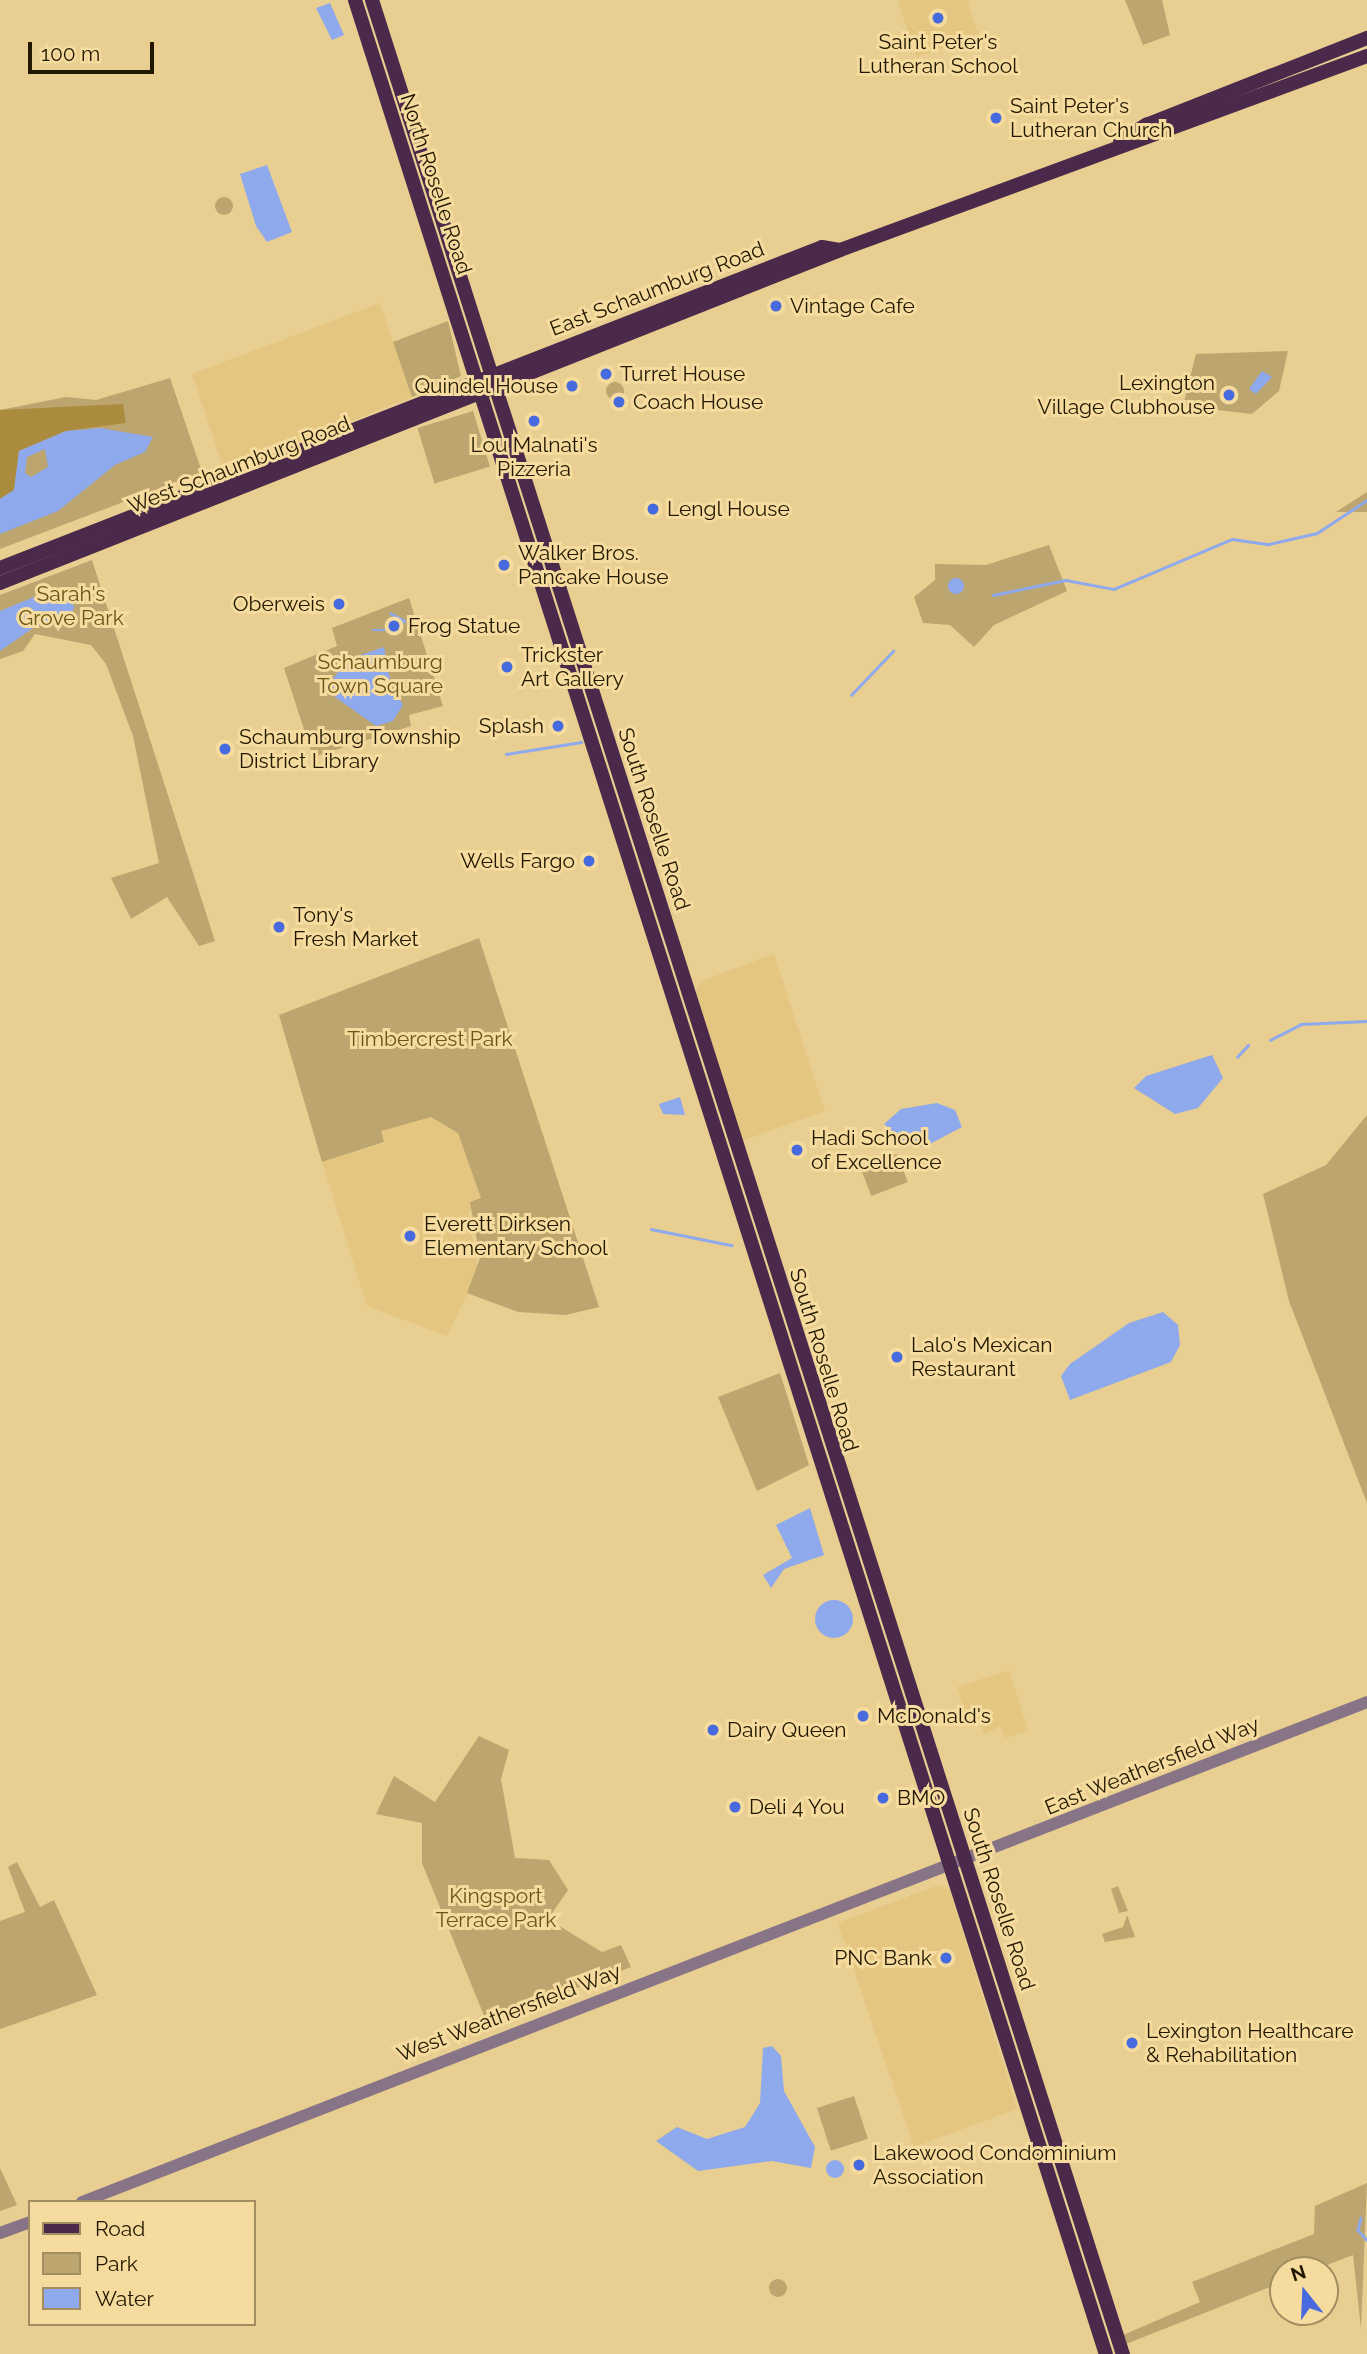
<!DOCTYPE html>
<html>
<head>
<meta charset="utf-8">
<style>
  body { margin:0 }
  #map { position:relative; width:1367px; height:2354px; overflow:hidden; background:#e8ce91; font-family:Raleway,sans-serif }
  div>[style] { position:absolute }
  .built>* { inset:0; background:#e4c681 }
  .green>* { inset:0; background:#bca56e; transform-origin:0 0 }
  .round { border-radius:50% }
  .forest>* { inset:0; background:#ab8c3f }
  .water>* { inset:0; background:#8fa9ed }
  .stream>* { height:2.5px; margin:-1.25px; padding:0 1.25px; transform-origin:1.25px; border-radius:1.25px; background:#8fa9ed }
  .minor>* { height:12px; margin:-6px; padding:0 6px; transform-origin:6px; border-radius:6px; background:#887487 }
  .major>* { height:14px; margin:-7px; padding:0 7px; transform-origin:7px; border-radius:7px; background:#4a294a }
  .dots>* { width:19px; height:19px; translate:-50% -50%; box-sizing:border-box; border:4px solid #f5db9e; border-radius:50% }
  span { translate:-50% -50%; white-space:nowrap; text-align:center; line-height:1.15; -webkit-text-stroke:6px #f5db9e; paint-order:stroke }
  .poi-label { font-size:21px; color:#221801 }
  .left { translate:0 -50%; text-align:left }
  .right { translate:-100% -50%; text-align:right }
  .street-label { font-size:21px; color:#221801 }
  .park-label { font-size:21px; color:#6a541a }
  .legend { position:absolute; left:28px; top:2200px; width:228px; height:126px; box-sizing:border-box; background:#f5db9e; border:2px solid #a18d5f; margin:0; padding:9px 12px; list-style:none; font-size:21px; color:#221801 }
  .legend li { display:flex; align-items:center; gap:14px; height:35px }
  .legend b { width:35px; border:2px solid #a18d5f }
  .north { position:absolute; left:1269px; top:2256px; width:70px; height:70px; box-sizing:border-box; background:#f5db9e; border:2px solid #a18d5f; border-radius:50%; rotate:342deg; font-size:19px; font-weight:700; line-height:28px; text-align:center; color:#221801 }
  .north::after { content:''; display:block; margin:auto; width:24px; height:32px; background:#476bde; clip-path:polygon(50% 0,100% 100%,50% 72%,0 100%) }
  .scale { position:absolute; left:28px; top:42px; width:126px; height:32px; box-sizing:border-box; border:4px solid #221801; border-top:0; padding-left:9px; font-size:21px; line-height:24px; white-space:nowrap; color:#221801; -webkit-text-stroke:5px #f5db9e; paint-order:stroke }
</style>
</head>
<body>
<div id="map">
  <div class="built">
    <div style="clip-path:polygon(898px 0,967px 0,979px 36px,916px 57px)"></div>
    <div style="clip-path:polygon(380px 303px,412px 397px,231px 469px,222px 464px,192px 374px)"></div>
    <div style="clip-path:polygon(774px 954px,825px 1111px,741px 1141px,695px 994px,701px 981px)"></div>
    <div style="clip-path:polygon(430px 1116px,458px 1133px,481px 1198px,468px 1213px,478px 1271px,447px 1336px,367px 1306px,322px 1162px,384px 1143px,381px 1131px)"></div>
    <div style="clip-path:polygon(1009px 1670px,1028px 1731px,1004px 1738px,1000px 1726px,984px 1735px,980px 1722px,969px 1726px,957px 1687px)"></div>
    <div style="clip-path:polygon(939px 1885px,950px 1891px,1017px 2109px,914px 2147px,838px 1923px)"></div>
  </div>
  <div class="green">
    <div style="clip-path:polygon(1125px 0,1162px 0,1170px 35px,1143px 45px)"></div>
    <div class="round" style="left:215px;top:197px;width:18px;height:18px"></div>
    <div style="clip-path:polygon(448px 321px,461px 376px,412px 397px,393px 342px)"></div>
    <div style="clip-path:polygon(1288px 351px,1279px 391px,1252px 414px,1183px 406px,1196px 354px)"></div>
    <div style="clip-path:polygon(170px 378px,202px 472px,0 549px,0 410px,66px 397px,96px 400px)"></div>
    <div class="round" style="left:606px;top:382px;width:18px;height:18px"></div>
    <div style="left:473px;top:411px;width:58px;height:58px;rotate:73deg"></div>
    <div style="clip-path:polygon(1367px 492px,1367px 512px,1336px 512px)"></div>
    <div style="clip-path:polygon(1049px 545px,1067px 591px,994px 625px,974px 647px,950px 625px,923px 623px,914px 597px,935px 580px,935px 564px,986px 565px)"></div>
    <div style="clip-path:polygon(92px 560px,215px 941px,199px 946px,167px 897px,131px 919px,111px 878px,159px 863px,133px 736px,106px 664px,91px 645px,35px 634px,23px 651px,0 659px,0 595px)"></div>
    <div style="clip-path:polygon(409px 598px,443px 706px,409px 715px,411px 726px,313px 757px,284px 668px,337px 646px,332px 628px)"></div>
    <div style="clip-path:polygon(479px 938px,599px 1307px,566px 1315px,518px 1312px,467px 1293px,480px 1258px,470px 1202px,481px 1198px,458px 1133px,431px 1117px,381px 1131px,384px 1142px,322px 1162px,279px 1015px)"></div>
    <div style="clip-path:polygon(1367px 1115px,1367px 1503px,1289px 1301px,1263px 1194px,1326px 1165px)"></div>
    <div style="left:897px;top:1154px;width:30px;height:39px;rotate:69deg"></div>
    <div style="clip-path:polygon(780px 1373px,809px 1465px,757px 1491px,718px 1397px)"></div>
    <div style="clip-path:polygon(479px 1736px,509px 1750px,501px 1779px,515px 1858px,549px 1860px,568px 1890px,548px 1919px,602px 1952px,621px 1945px,631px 1967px,487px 2023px,422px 1863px,422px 1823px,376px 1814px,394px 1776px,435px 1802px)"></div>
    <div style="clip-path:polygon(17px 1862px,40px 1907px,54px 1900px,97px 1995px,0 2029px,0 1921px,25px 1912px,8px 1867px)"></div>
    <div style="clip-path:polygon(1118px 1886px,1128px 1911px,1119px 1913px,1111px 1889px)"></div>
    <div style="clip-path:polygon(1127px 1915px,1135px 1937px,1105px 1942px,1102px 1934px,1123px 1927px)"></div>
    <div style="left:854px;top:2096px;width:45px;height:39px;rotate:72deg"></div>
    <div style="clip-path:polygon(0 2168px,17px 2205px,0 2211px)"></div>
    <div style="clip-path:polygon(1367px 2183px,1361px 2329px,1353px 2255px,1314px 2270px,1283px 2270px,1283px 2282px,1126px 2344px,1123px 2335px,1200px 2302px,1192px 2282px,1314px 2234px,1315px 2206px)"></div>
    <div class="round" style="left:769px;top:2279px;width:18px;height:18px"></div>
  </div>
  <div class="forest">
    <div style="clip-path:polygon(123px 404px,126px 423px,66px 431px,19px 451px,14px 490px,0 499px,0 410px)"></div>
  </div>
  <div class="water">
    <div style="clip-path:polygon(330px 3px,344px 35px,332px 40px,316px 8px)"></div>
    <div style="clip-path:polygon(267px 165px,292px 232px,267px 242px,256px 226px,240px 174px)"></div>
    <div style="clip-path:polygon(1262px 371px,1272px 377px,1256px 394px,1249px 389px)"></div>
    <div style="clip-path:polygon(evenodd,100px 428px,153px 437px,145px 452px,115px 465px,58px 511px,0 534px,0 499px,14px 490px,19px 451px,66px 431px,100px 428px,45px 449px,48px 467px,31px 477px,25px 473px,27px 457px,45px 449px)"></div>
    <div class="round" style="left:948px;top:578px;width:16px;height:16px"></div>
    <div style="clip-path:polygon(56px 588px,67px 591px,74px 607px,69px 623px,36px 626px,0 651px,0 611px)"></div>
    <div style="clip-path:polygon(384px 647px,391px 685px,403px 705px,393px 721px,376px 726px,335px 697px,331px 681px,349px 659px)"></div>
    <div style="clip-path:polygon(1212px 1055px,1223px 1078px,1198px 1108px,1175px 1114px,1134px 1088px,1146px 1076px)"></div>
    <div style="clip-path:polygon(680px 1097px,685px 1115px,663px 1114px,659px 1104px)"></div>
    <div style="clip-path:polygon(937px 1103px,955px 1110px,962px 1127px,924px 1147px,911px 1147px,884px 1124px,901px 1109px)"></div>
    <div style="clip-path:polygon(1163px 1312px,1178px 1325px,1180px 1345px,1171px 1362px,1070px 1400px,1061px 1376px,1070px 1364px,1129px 1323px)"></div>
    <div style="clip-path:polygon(810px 1508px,824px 1555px,784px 1569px,771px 1588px,763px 1575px,792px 1558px,776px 1525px)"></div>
    <div class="round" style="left:815px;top:1600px;width:38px;height:38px"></div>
    <div style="clip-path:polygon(772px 2046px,781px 2056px,784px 2091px,815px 2147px,811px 2168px,772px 2161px,698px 2171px,656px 2141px,677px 2127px,707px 2139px,745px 2127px,760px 2103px,763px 2048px)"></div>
    <div class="round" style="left:826px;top:2160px;width:18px;height:18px"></div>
  </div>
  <div class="stream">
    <div style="left:993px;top:595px;width:75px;rotate:-11.6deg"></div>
    <div style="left:1066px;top:580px;width:49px;rotate:10.6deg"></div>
    <div style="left:1114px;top:589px;width:128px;rotate:-23deg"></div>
    <div style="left:1232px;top:539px;width:37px;rotate:8deg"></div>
    <div style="left:1269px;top:544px;width:49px;rotate:-12.9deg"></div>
    <div style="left:1317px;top:533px;width:60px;rotate:-33.4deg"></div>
    <div style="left:391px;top:624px;width:13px;rotate:-13deg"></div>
    <div style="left:404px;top:621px;width:15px;rotate:-152deg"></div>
    <div style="left:373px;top:630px;width:14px"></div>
    <div style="left:851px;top:695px;width:61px;rotate:-46.3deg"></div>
    <div style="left:506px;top:754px;width:76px;rotate:-9.1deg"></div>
    <div style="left:1270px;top:1040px;width:35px;rotate:-27deg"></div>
    <div style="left:1301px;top:1024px;width:66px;rotate:-2.6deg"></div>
    <div style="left:1237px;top:1057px;width:16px;rotate:-47deg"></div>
    <div style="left:651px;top:1229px;width:82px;rotate:11.3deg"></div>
    <div style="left:1361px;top:2218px;width:12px;rotate:104deg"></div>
    <div style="left:1358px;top:2230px;width:13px;rotate:48deg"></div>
  </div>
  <div class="minor">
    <div style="left:82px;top:2202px;width:1379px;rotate:-21.26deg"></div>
    <div style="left:0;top:2233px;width:32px;rotate:-20deg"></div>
  </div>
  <div class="major">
    <div style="left:355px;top:0;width:2471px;rotate:72.31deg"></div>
    <div style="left:372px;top:0;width:2471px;rotate:72.31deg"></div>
    <div style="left:1120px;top:141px;width:31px;rotate:-32deg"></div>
    <div style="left:1146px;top:125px;width:238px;rotate:-21.5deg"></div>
    <div style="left:0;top:568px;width:882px;rotate:-21.33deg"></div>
    <div style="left:822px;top:247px;width:18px;rotate:9deg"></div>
    <div style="left:0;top:583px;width:904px;rotate:-21.62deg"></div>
    <div style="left:840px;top:250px;width:562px;rotate:-20.21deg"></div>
  </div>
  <div class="dots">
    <div style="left:938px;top:18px;background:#476bde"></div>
    <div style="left:996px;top:118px;background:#476bde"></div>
    <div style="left:776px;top:306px;background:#476bde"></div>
    <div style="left:606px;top:374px;background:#476bde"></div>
    <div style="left:572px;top:386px;background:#476bde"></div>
    <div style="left:1229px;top:395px;background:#476bde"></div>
    <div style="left:619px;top:402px;background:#476bde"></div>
    <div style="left:534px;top:421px;background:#476bde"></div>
    <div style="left:653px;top:509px;background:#476bde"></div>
    <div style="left:504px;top:565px;background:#476bde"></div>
    <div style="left:339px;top:604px;background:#476bde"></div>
    <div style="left:394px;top:626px;background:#476bde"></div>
    <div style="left:507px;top:667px;background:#476bde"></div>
    <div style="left:558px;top:726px;background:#476bde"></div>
    <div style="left:225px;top:749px;background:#476bde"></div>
    <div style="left:589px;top:861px;background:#476bde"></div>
    <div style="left:279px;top:927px;background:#476bde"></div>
    <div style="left:797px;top:1150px;background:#476bde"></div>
    <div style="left:410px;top:1236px;background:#476bde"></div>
    <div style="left:897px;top:1357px;background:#476bde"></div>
    <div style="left:863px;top:1716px;background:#476bde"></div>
    <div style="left:713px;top:1730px;background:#476bde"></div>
    <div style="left:883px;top:1798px;background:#476bde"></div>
    <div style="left:735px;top:1807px;background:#476bde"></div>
    <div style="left:946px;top:1958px;background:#476bde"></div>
    <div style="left:1132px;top:2043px;background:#476bde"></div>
    <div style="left:859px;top:2165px;background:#476bde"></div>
  </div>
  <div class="poi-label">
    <span style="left:938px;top:54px">Saint Peter's<br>Lutheran School</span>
    <span class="left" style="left:1010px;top:118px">Saint Peter's<br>Lutheran Church</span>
    <span class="left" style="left:790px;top:306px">Vintage Cafe</span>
    <span class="left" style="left:620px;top:374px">Turret House</span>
    <span class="right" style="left:1215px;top:395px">Lexington<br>Village Clubhouse</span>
    <span class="right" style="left:558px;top:386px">Quindel House</span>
    <span class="left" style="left:633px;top:402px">Coach House</span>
    <span style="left:534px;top:457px">Lou Malnati's<br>Pizzeria</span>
    <span class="left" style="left:667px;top:509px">Lengl House</span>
    <span class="left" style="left:518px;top:565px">Walker Bros.<br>Pancake House</span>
    <span class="right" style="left:325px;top:604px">Oberweis</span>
    <span class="left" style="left:408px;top:626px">Frog Statue</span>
    <span class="left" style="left:521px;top:667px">Trickster<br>Art Gallery</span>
    <span class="right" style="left:544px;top:726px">Splash</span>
    <span class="left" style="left:239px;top:749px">Schaumburg Township<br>District Library</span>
    <span class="right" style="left:575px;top:861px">Wells Fargo</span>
    <span class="left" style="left:293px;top:927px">Tony's<br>Fresh Market</span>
    <span class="left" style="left:811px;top:1150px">Hadi School<br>of Excellence</span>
    <span class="left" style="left:424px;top:1236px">Everett Dirksen<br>Elementary School</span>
    <span class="left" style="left:911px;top:1357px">Lalo's Mexican<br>Restaurant</span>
    <span class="left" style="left:877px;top:1716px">McDonald's</span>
    <span class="left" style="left:727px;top:1730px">Dairy Queen</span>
    <span class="left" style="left:897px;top:1798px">BMO</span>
    <span class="left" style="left:749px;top:1807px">Deli 4 You</span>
    <span class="right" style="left:932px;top:1958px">PNC Bank</span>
    <span class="left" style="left:1146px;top:2043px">Lexington Healthcare<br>&amp; Rehabilitation</span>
    <span class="left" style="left:873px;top:2165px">Lakewood Condominium<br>Association</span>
  </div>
  <div class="street-label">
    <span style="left:436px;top:184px;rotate:72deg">North Roselle Road</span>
    <span style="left:657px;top:289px;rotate:-21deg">East Schaumburg Road</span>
    <span style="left:239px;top:465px;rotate:-21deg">West Schaumburg Road</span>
    <span style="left:654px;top:819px;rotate:72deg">South Roselle Road</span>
    <span style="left:824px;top:1360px;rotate:73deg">South Roselle Road</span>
    <span style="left:1152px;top:1766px;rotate:-22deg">East Weathersfield Way</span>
    <span style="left:999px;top:1899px;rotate:72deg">South Roselle Road</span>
    <span style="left:509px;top:2013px;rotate:-21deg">West Weathersfield Way</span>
  </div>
  <div class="park-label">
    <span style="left:71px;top:606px">Sarah's<br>Grove Park</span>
    <span style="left:380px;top:674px">Schaumburg<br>Town Square</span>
    <span style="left:430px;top:1039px">Timbercrest Park</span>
    <span style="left:496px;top:1908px">Kingsport<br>Terrace Park</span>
  </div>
  <ul class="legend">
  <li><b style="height:9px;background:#4a294a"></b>Road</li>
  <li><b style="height:19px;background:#bca56e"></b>Park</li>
  <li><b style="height:19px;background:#8fa9ed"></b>Water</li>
  </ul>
  <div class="north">N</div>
  <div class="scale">100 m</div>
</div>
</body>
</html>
